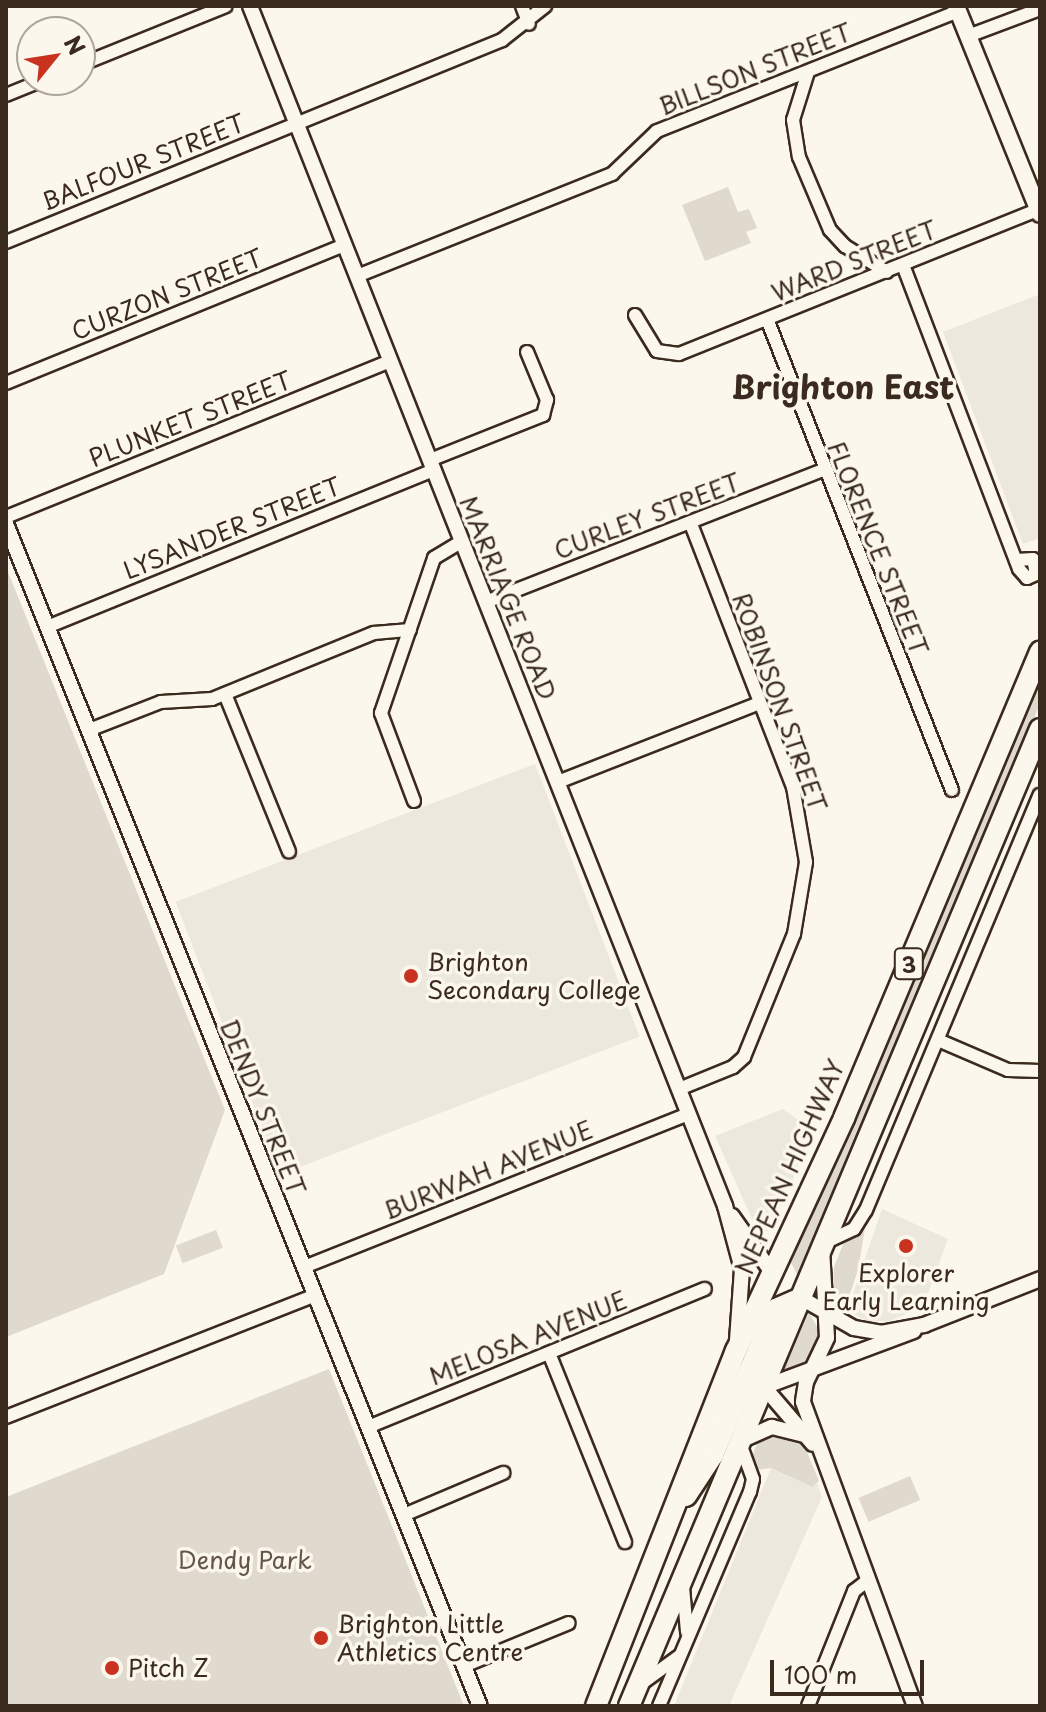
<!DOCTYPE html>
<html>
<head>
<meta charset="utf-8">
<style>
  body { margin:0 }
  #map { position:relative; width:1046px; height:1712px; overflow:hidden; background:#fbf7ec; font-family:"Playpen Sans",sans-serif }
  div>[style] { position:absolute }
  .built>* { inset:0; background:#ede8dd; transform-origin:0 0 }
  .green>* { inset:0; background:#dfd9ce; transform-origin:0 0 }
  .roads { filter:drop-shadow(2px 0 #3b2a1e) drop-shadow(-2px 0 #3b2a1e) drop-shadow(0 2px #3b2a1e) drop-shadow(0 -2px #3b2a1e) }
  .minor>* { height:12px; margin:-6px; padding:0 6px; transform-origin:6px; border-radius:6px; background:#fbf7ec }
  .tertiary>* { height:14px; margin:-7px; padding:0 7px; transform-origin:7px; border-radius:7px; background:#fbf7ec }
  .secondary>* { height:16px; margin:-8px; padding:0 8px; transform-origin:8px; border-radius:8px; background:#fbf7ec }
  .trunk>* { height:20px; margin:-10px; padding:0 10px; transform-origin:10px; border-radius:10px; background:#fbf7ec }
  .dots>* { width:22px; height:22px; translate:-50% -50%; box-sizing:border-box; border:4px solid #fbf7ec; border-radius:50% }
  span { translate:-50% -50%; white-space:nowrap; text-align:center; line-height:1.15; -webkit-text-stroke:7px #fbf7ec; paint-order:stroke }
  .shield-label span { padding:2px 6px; background:#fbf7ec; border:2px solid; border-radius:6px; -webkit-text-stroke-width:0 }
  .shield-label { font-size:22px; color:#3b2a1e; font-weight:700 }
  .street-label { font-size:24px; color:#3b2a1e }
  .poi-label { font-size:24px; color:#3b2a1e }
  .left { translate:0 -50%; text-align:left }
  .park-label { font-size:24px; color:#64564a }
  .district-label { font-size:32px; color:#3b2a1e; font-weight:700 }
  .frame { position:absolute; inset:0; border:8px solid #3b2a1e; pointer-events:none }
  .north { position:absolute; left:16px; top:16px; width:80px; height:80px; box-sizing:border-box; background:#fbf7ec; border:2px solid #aea59a; border-radius:50%; rotate:60deg; font-size:22px; font-weight:700; line-height:32px; text-align:center; color:#3b2a1e }
  .north::after { content:''; display:block; margin:auto; width:28px; height:36px; background:#c8321e; clip-path:polygon(50% 0,100% 100%,50% 72%,0 100%) }
  .scale { position:absolute; left:770px; top:1660px; width:154px; height:36px; box-sizing:border-box; border:4px solid #3b2a1e; border-top:0; padding-left:10px; font-size:24px; line-height:28px; white-space:nowrap; color:#3b2a1e; -webkit-text-stroke:6px #fbf7ec; paint-order:stroke }
</style>
</head>
<body>
<div id="map">
  <div class="built">
    <div style="clip-path:polygon(1040px 294px,1040px 538px,1023px 544px,943px 332px)"></div>
    <div style="left:535px;top:764px;width:292px;height:385px;rotate:69deg"></div>
    <div style="clip-path:polygon(783px 1109px,809px 1128px,792px 1182px,765px 1235px,760px 1237px,715px 1136px)"></div>
    <div style="clip-path:polygon(882px 1209px,948px 1239px,923px 1307px,889px 1321px,868px 1321px,847px 1311px)"></div>
    <div style="clip-path:polygon(771px 1468px,811px 1487px,817px 1483px,822px 1497px,729px 1706px,674px 1706px)"></div>
  </div>
  <div class="green">
    <div style="clip-path:polygon(728px 187px,738px 212px,749px 209px,757px 228px,746px 232px,751px 243px,705px 261px,682px 205px)"></div>
    <div style="clip-path:polygon(8px 572px,225px 1110px,164px 1274px,6px 1337px)"></div>
    <div style="clip-path:polygon(1040px 683px,1040px 704px,798px 1276px,789px 1259px,862px 1104px)"></div>
    <div style="clip-path:polygon(865px 1228px,858px 1270px,845px 1309px,833px 1296px,834px 1267px,844px 1242px)"></div>
    <div style="left:216px;top:1230px;width:19px;height:43px;rotate:69deg"></div>
    <div style="clip-path:polygon(809px 1313px,820px 1332px,813px 1355px,801px 1366px,783px 1370px)"></div>
    <div style="clip-path:polygon(329px 1369px,464px 1706px,6px 1706px,6px 1497px)"></div>
    <div style="clip-path:polygon(770px 1432px,804px 1445px,819px 1481px,812px 1487px,771px 1468px,756px 1470px,752px 1456px,759px 1439px)"></div>
    <div style="left:910px;top:1476px;width:26px;height:56px;rotate:67deg"></div>
  </div>
  <div class="roads">
    <div class="minor">
      <div style="left:522px;top:6px;width:19px;rotate:69deg"></div>
      <div style="left:968px;top:36px;width:77px;rotate:-20.6deg"></div>
      <div style="left:80px;top:65px;width:157px;rotate:-22deg"></div>
      <div style="left:808px;top:72px;width:50px;rotate:107.4deg"></div>
      <div style="left:793px;top:120px;width:37px;rotate:81deg"></div>
      <div style="left:799px;top:157px;width:79px;rotate:67deg"></div>
      <div style="left:830px;top:230px;width:22px;rotate:47deg"></div>
      <div style="left:845px;top:246px;width:49px;rotate:31.8deg"></div>
      <div style="left:6px;top:95px;width:40px;rotate:-22deg"></div>
      <div style="left:6px;top:242px;width:536px;rotate:-22.16deg"></div>
      <div style="left:502px;top:40px;width:55px;rotate:-38.3deg"></div>
      <div style="left:903px;top:265px;width:325px;rotate:69.1deg"></div>
      <div style="left:1019px;top:569px;width:12px;rotate:48deg"></div>
      <div style="left:1027px;top:578px;width:10px;rotate:-24deg"></div>
      <div style="left:1036px;top:574px;width:15px;rotate:-101deg"></div>
      <div style="left:1033px;top:559px;width:17px;rotate:177deg"></div>
      <div style="left:357px;top:276px;width:275px;rotate:-21.8deg"></div>
      <div style="left:612px;top:174px;width:62px;rotate:-43.7deg"></div>
      <div style="left:657px;top:131px;width:324px;rotate:-21.7deg"></div>
      <div style="left:635px;top:315px;width:42px;rotate:58.6deg"></div>
      <div style="left:657px;top:351px;width:22px;rotate:8deg"></div>
      <div style="left:679px;top:354px;width:387px;rotate:-21.9deg"></div>
      <div style="left:767px;top:319px;width:506px;rotate:68.56deg"></div>
      <div style="left:6px;top:383px;width:366px;rotate:-22.2deg"></div>
      <div style="left:430px;top:460px;width:122px;rotate:-21.7deg"></div>
      <div style="left:543px;top:415px;width:16px;rotate:-75deg"></div>
      <div style="left:547px;top:400px;width:52px;rotate:-112.6deg"></div>
      <div style="left:6px;top:517px;width:415px;rotate:-22.1deg"></div>
      <div style="left:486px;top:602px;width:362px;rotate:-21.4deg"></div>
      <div style="left:47px;top:627px;width:418px;rotate:-22.1deg"></div>
      <div style="left:225px;top:694px;width:170px;rotate:67.9deg"></div>
      <div style="left:89px;top:730px;width:77px;rotate:-21.3deg"></div>
      <div style="left:161px;top:702px;width:51px;rotate:-3.4deg"></div>
      <div style="left:212px;top:699px;width:175px;rotate:-22.2deg"></div>
      <div style="left:374px;top:633px;width:36px;rotate:-5deg"></div>
      <div style="left:558px;top:782px;width:217px;rotate:-21.4deg"></div>
      <div style="left:414px;top:801px;width:94px;rotate:-110.6deg"></div>
      <div style="left:381px;top:713px;width:164px;rotate:-71.1deg"></div>
      <div style="left:434px;top:558px;width:33px;rotate:-31deg"></div>
      <div style="left:938px;top:1040px;width:76px;rotate:23.2deg"></div>
      <div style="left:1008px;top:1070px;width:32px;rotate:2deg"></div>
      <div style="left:679px;top:1089px;width:58px;rotate:-22.2deg"></div>
      <div style="left:733px;top:1067px;width:15px;rotate:-42deg"></div>
      <div style="left:744px;top:1057px;width:133px;rotate:-67.9deg"></div>
      <div style="left:794px;top:934px;width:73px;rotate:-80.5deg"></div>
      <div style="left:806px;top:862px;width:76px;rotate:-99.8deg"></div>
      <div style="left:793px;top:787px;width:284px;rotate:-111.2deg"></div>
      <div style="left:824px;top:1243px;width:33px;rotate:-25deg"></div>
      <div style="left:854px;top:1229px;width:22px;rotate:-58deg"></div>
      <div style="left:866px;top:1210px;width:450px;rotate:-67.3deg"></div>
      <div style="left:304px;top:1267px;width:414px;rotate:-21.7deg"></div>
      <div style="left:549px;top:1353px;width:204px;rotate:68.1deg"></div>
      <div style="left:6px;top:1417px;width:332px;rotate:-21.5deg"></div>
      <div style="left:368px;top:1427px;width:364px;rotate:-22.3deg"></div>
      <div style="left:404px;top:1515px;width:108px;rotate:-23deg"></div>
      <div style="left:683px;top:1587px;width:45px;rotate:84.9deg"></div>
      <div style="left:464px;top:1666px;width:113px;rotate:-22.3deg"></div>
      <div style="left:641px;top:1684px;width:46px;rotate:-36.1deg"></div>
      <div style="left:659px;top:1706px;width:233px;rotate:-67deg"></div>
      <div style="left:750px;top:1492px;width:13px;rotate:-77deg"></div>
      <div style="left:753px;top:1479px;width:38px;rotate:-110deg"></div>
      <div style="left:808px;top:1706px;width:124px;rotate:-68.2deg"></div>
      <div style="left:854px;top:1591px;width:18px;rotate:-38deg"></div>
    </div>
    <div class="tertiary">
      <div style="left:250px;top:6px;width:1291px;rotate:68.4deg"></div>
      <div style="left:725px;top:1206px;width:65px;rotate:74.9deg"></div>
      <div style="left:742px;top:1269px;width:72px;rotate:94deg"></div>
      <div style="left:6px;top:524px;width:1273px;rotate:68.15deg"></div>
      <div style="left:732px;top:1216px;width:67px;rotate:54.7deg"></div>
      <div style="left:822px;top:1248px;width:90px;rotate:86.8deg"></div>
      <div style="left:827px;top:1338px;width:49px;rotate:115.5deg"></div>
      <div style="left:806px;top:1382px;width:20px;rotate:99deg"></div>
      <div style="left:803px;top:1402px;width:324px;rotate:69.8deg"></div>
      <div style="left:801px;top:1298px;width:61px;rotate:29.5deg"></div>
      <div style="left:854px;top:1328px;width:27px;rotate:10deg"></div>
      <div style="left:881px;top:1333px;width:44px;rotate:-10.5deg"></div>
      <div style="left:924px;top:1325px;width:125px;rotate:-21.6deg"></div>
      <div style="left:764px;top:1387px;width:160px;rotate:-20.5deg"></div>
      <div style="left:764px;top:1387px;width:75px;rotate:49.3deg"></div>
      <div style="left:740px;top:1441px;width:35px;rotate:-24deg"></div>
      <div style="left:772px;top:1427px;width:32px;rotate:14deg"></div>
    </div>
    <div class="secondary">
      <div style="left:956px;top:6px;width:224px;rotate:68deg"></div>
    </div>
    <div class="trunk">
      <div style="left:686px;top:1496px;width:49px;rotate:-56.6deg"></div>
      <div style="left:713px;top:1455px;width:159px;rotate:-66.7deg"></div>
      <div style="left:776px;top:1309px;width:27px;rotate:-24deg"></div>
      <div style="left:596px;top:1706px;width:382px;rotate:-68.5deg"></div>
      <div style="left:736px;top:1351px;width:257px;rotate:-65.1deg"></div>
      <div style="left:844px;top:1118px;width:506px;rotate:-67.19deg"></div>
      <div style="left:629px;top:1706px;width:1060px;rotate:-67.18deg"></div>
    </div>
  </div>
  <div class="dots">
    <div style="left:411px;top:976px;background:#c8321e"></div>
    <div style="left:906px;top:1246px;background:#c8321e"></div>
    <div style="left:321px;top:1638px;background:#c8321e"></div>
    <div style="left:112px;top:1668px;background:#c8321e"></div>
  </div>
  <div class="shield-label">
    <span style="left:909px;top:964px">3</span>
  </div>
  <div class="street-label">
    <span style="left:755px;top:69px;rotate:-22deg">BILLSON STREET</span>
    <span style="left:143px;top:162px;rotate:-22deg">BALFOUR STREET</span>
    <span style="left:854px;top:261px;rotate:-22deg">WARD STREET</span>
    <span style="left:167px;top:294px;rotate:-22deg">CURZON STREET</span>
    <span style="left:190px;top:419px;rotate:-22deg">PLUNKET STREET</span>
    <span style="left:647px;top:516px;rotate:-21deg">CURLEY STREET</span>
    <span style="left:232px;top:528px;rotate:-22deg">LYSANDER STREET</span>
    <span style="left:878px;top:548px;rotate:68deg">FLORENCE STREET</span>
    <span style="left:508px;top:598px;rotate:68deg">MARRIAGE ROAD</span>
    <span style="left:780px;top:702px;rotate:70deg">ROBINSON STREET</span>
    <span style="left:263px;top:1107px;rotate:68deg">DENDY STREET</span>
    <span style="left:790px;top:1167px;rotate:-66deg">NEPEAN HIGHWAY</span>
    <span style="left:488px;top:1170px;rotate:-22deg">BURWAH AVENUE</span>
    <span style="left:528px;top:1338px;rotate:-22deg">MELOSA AVENUE</span>
  </div>
  <div class="poi-label">
    <span class="left" style="left:427px;top:976px">Brighton<br>Secondary College</span>
    <span style="left:906px;top:1287px">Explorer<br>Early Learning</span>
    <span class="left" style="left:337px;top:1638px">Brighton Little<br>Athletics Centre</span>
    <span class="left" style="left:128px;top:1668px">Pitch Z</span>
  </div>
  <div class="park-label">
    <span style="left:245px;top:1560px">Dendy Park</span>
  </div>
  <div class="district-label">
    <span style="left:843px;top:386px">Brighton East</span>
  </div>
  <div class="frame"></div>
  <div class="north">N</div>
  <div class="scale">100 m</div>
</div>
</body>
</html>
